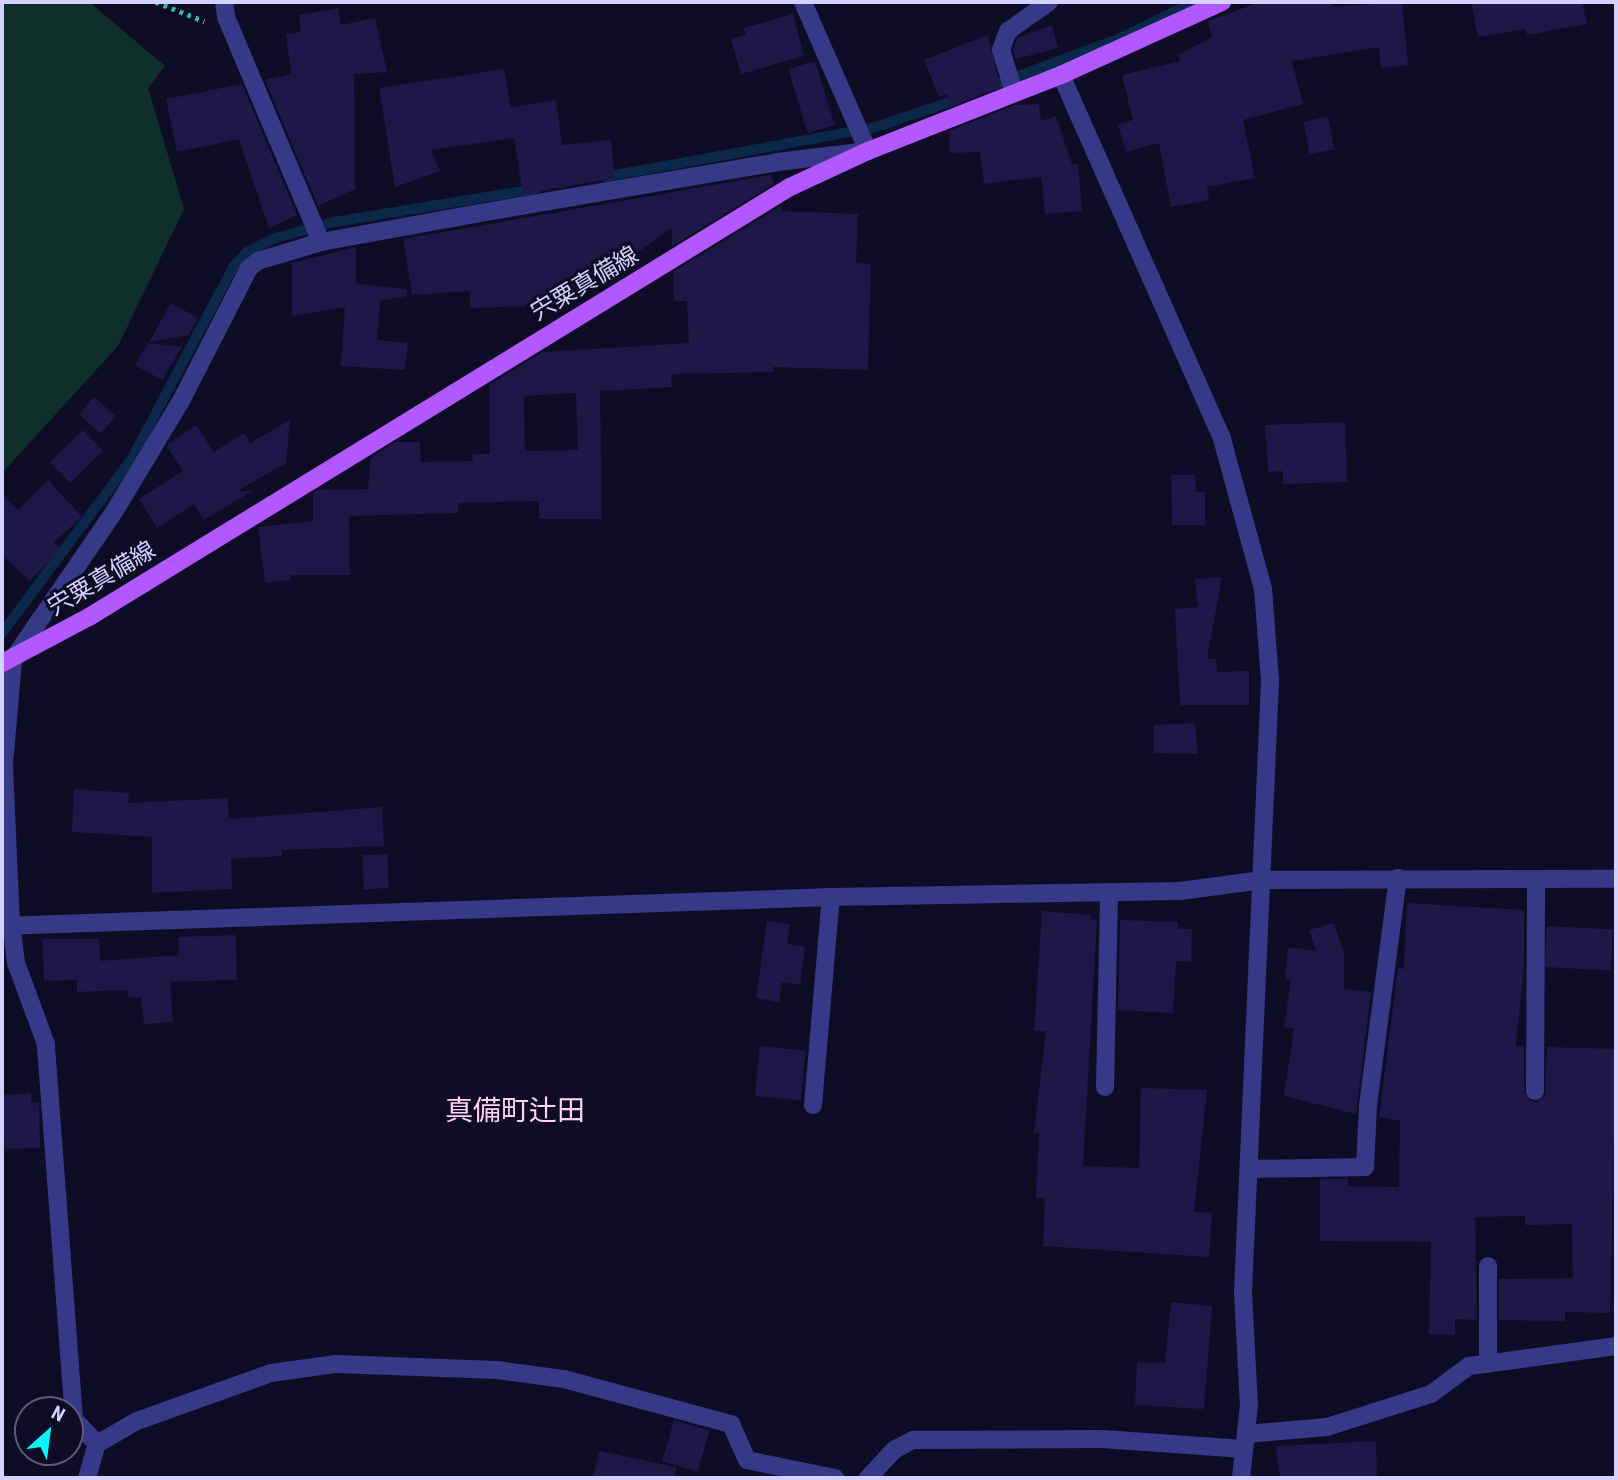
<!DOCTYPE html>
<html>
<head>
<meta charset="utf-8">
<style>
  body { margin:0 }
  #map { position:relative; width:1618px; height:1480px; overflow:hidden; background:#0f0d25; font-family:"Roboto Condensed","Noto Sans JP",sans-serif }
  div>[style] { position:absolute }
  .green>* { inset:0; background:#0f2f2b }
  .stream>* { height:10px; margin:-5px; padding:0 5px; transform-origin:5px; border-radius:5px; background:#0b284b }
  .building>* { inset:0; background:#1d1847; transform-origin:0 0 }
  .path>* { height:4.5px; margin-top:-2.25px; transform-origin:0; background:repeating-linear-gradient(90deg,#27bda7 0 3.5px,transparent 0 8.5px) }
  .minor>* { height:18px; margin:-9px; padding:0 9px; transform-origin:9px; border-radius:9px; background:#353987 }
  .major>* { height:18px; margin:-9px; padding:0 9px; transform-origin:9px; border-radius:9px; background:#b258ff }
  span { translate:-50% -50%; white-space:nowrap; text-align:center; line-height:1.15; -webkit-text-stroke:6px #0f0d25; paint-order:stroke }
  .street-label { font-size:24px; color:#d2d1ff }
  .quarter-label { font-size:28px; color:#ffd3f3 }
  .frame { position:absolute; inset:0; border:4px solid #d2d1ff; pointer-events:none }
  .north { position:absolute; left:14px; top:1396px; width:70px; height:70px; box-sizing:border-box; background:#0f0d25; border:2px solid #5d5b7c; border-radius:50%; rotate:28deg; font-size:19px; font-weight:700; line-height:28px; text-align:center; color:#d2d1ff }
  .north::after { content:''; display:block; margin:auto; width:24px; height:32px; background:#00f8fc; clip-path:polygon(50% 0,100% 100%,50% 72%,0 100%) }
</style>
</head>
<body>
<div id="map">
  <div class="green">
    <div style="clip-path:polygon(2px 2px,89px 2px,165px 66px,148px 88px,184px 209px,118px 346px,2px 473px)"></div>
  </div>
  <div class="stream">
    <div style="left:989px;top:87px;width:138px;rotate:-20.4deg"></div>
    <div style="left:1118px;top:39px;width:85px;rotate:-25.7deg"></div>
    <div style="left:605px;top:177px;width:272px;rotate:-10.4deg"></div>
    <div style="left:873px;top:128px;width:90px;rotate:-18.8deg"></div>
    <div style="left:2px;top:633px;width:216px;rotate:-53.3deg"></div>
    <div style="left:131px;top:460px;width:218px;rotate:-62.1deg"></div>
    <div style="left:233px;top:267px;width:21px;rotate:-47deg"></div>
    <div style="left:247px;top:252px;width:28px;rotate:-27deg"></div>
    <div style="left:272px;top:239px;width:64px;rotate:-15.3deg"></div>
    <div style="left:334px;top:222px;width:204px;rotate:-9.3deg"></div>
  </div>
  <div class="building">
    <div style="clip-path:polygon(1260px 2px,1332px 2px,1332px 7px,1402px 2px,1408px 65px,1381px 68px,1379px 47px,1292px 61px,1303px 104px,1243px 120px,1255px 178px,1207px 187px,1209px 200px,1171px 207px,1159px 143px,1126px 152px,1118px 124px,1133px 120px,1122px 75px,1180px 61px,1178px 55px,1212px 37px,1208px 21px)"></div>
    <div style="clip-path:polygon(1471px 2px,1582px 2px,1587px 24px,1527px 35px,1526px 29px,1478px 37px)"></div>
    <div style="clip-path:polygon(338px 8px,341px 25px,375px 18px,387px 72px,354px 74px,355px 189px,318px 206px,265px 80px,291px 74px,286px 34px,301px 32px,299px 15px)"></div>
    <div style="clip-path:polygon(793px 14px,804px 56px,741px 74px,731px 39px,746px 35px,744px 28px)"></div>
    <div style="clip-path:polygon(1052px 25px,1058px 48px,1016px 59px,1013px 50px,1017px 38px)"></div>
    <div style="clip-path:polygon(988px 35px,1000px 87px,949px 107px,948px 94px,939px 97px,924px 60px)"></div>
    <div style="left:815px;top:61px;width:67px;height:28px;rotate:73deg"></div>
    <div style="clip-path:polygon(504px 69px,511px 107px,556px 100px,562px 145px,611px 140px,615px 178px,523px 194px,514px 138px,431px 150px,440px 171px,395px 187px,379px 88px)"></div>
    <div style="clip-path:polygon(242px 84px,297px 215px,269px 228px,239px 139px,177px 152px,166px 99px)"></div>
    <div style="clip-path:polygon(1039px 104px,1041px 121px,1056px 116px,1072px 164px,1078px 164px,1082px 211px,1045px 214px,1041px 177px,984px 184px,980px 152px,950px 153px,949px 131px,1015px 105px)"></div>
    <div style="left:1328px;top:117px;width:33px;height:25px;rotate:79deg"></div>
    <div style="clip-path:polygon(771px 175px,774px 184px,672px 246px,672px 228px,562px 305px,470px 308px,470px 291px,412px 295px,403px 239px)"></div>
    <div style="clip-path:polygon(evenodd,781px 206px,782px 211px,858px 214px,856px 263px,871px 264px,868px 370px,773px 367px,774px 372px,671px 374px,672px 387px,600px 391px,602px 519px,539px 519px,539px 501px,458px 503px,458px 513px,349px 516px,350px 575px,290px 575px,291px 580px,265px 583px,258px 527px,313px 521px,313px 493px,318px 490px,368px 489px,371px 458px,395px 442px,420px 442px,421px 462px,473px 461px,472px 454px,490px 454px,489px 385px,543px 352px,689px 343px,687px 301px,674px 301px,673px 272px,781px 206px,576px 393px,578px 450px,525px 451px,524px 396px,576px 393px)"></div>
    <div style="clip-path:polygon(356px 247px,356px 284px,407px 289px,407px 296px,380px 301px,377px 340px,408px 343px,405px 370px,341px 366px,345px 307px,292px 316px,292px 263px)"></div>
    <div style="clip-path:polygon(171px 303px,198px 318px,189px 335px,149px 342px)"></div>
    <div style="clip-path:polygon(148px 343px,182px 347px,162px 380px,135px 365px)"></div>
    <div style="left:94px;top:397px;width:29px;height:23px;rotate:41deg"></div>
    <div style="clip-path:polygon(290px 420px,286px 463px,237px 491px,252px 491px,204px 520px,194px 504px,157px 528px,139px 499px,183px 471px,167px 447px,169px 443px,196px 425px,214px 452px,244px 433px,250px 443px)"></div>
    <div style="clip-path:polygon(1345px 422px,1347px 482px,1283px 484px,1283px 471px,1268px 472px,1265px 425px)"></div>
    <div style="left:83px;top:430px;width:29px;height:46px;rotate:46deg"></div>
    <div style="clip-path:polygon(1171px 475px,1195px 475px,1196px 492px,1205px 492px,1205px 525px,1172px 525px)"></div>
    <div style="clip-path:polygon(48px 480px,82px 517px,53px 543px,60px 549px,30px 581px,2px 555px,2px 495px,18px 510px)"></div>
    <div style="clip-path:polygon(1222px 577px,1207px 659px,1216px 659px,1217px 672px,1249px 671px,1249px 705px,1180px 705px,1175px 609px,1198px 607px,1195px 579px)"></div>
    <div style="clip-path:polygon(1195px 723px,1198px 754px,1154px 753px,1154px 725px)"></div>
    <div style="clip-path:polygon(74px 789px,129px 793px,128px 803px,228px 798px,229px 819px,382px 807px,384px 846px,282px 850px,282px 856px,231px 859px,232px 889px,152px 893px,152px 837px,72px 832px)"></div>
    <div style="left:387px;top:854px;width:34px;height:25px;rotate:87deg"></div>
    <div style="clip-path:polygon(1407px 903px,1524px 910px,1524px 966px,1516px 1046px,1524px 1046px,1524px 1091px,1529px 1100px,1536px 1102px,1545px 1096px,1547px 1047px,1616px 1049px,1610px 1313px,1565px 1312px,1565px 1321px,1499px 1320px,1499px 1279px,1573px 1278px,1572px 1224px,1525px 1225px,1525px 1216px,1475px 1217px,1477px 1320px,1455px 1319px,1455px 1335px,1429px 1334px,1431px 1242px,1320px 1241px,1320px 1179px,1348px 1179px,1348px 1186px,1399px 1187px,1400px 1121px,1379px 1117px,1398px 968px,1404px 969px)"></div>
    <div style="clip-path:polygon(1042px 911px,1091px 915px,1090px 919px,1097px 920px,1083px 1166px,1139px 1168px,1141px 1088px,1207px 1090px,1194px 1212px,1212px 1213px,1209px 1257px,1043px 1246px,1045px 1198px,1036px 1198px,1039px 1133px,1034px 1133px,1046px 1031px,1034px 1031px)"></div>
    <div style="clip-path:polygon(1120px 920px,1178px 922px,1178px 929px,1192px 929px,1191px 962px,1176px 961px,1173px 1013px,1118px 1010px)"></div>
    <div style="clip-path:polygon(767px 921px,790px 924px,787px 944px,805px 947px,800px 985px,782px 982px,779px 1002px,756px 998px)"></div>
    <div style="clip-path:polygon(1334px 923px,1344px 953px,1344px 989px,1371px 992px,1356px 1114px,1284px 1096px,1294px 1028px,1284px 1027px,1291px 980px,1285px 979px,1288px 947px,1316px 951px,1309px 930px)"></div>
    <div style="left:1547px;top:926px;width:66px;height:41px;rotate:3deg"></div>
    <div style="clip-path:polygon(236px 935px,237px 980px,170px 982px,173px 1022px,144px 1024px,141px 997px,128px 998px,127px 990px,77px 992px,77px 980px,44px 981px,42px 939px,99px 939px,100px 961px,179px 955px,178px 937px)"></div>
    <div style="left:760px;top:1046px;width:46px;height:50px;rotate:6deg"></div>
    <div style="clip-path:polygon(31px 1093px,31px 1103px,39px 1102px,40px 1148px,5px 1149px,2px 1095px)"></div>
    <div style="clip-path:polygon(1171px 1302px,1212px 1306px,1204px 1409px,1135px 1405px,1137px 1362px,1165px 1363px)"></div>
    <div style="left:674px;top:1420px;width:37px;height:43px;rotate:16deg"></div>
    <div style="clip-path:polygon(1376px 1441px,1377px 1478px,1280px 1478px,1276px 1446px)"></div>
    <div style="clip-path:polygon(599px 1451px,676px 1467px,675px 1478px,593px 1478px)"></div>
  </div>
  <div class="path">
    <div style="left:156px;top:2px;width:52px;rotate:21.6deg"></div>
  </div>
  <div class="minor">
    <div style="left:224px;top:2px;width:15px;rotate:82deg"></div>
    <div style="left:226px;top:17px;width:244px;rotate:67.1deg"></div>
    <div style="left:1061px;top:75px;width:398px;rotate:66.1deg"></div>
    <div style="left:1222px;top:439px;width:156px;rotate:74.7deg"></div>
    <div style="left:1263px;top:589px;width:92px;rotate:85.6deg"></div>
    <div style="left:1270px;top:681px;width:612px;rotate:92.53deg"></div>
    <div style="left:1243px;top:1292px;width:113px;rotate:87deg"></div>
    <div style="left:1249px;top:1405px;width:73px;rotate:96.3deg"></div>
    <div style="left:1014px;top:92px;width:44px;rotate:-107.2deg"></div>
    <div style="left:1001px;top:50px;width:20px;rotate:-70deg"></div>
    <div style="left:1008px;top:31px;width:50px;rotate:-35.3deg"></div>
    <div style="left:2px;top:926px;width:830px;rotate:-2deg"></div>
    <div style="left:831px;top:897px;width:349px;rotate:-1deg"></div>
    <div style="left:1180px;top:891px;width:83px;rotate:-7.6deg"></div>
    <div style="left:1262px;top:880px;width:354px;rotate:-0.2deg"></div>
    <div style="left:1105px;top:1087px;width:195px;rotate:-88.8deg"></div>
    <div style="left:1535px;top:1091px;width:212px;rotate:-89.7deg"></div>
    <div style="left:813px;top:1105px;width:209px;rotate:-85.1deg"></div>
    <div style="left:1249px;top:1169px;width:116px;rotate:-1deg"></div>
    <div style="left:1365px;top:1167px;width:62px;rotate:-87.2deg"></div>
    <div style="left:1368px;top:1105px;width:229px;rotate:-82.5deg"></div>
    <div style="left:1488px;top:1266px;width:98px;rotate:90deg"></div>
    <div style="left:1246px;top:1434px;width:81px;rotate:-4.9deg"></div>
    <div style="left:1327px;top:1427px;width:109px;rotate:-17.6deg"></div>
    <div style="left:1431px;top:1394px;width:47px;rotate:-36.4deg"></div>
    <div style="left:1469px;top:1366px;width:148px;rotate:-7.7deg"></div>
    <div style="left:97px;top:1444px;width:34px;rotate:-133deg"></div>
    <div style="left:74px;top:1419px;width:376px;rotate:-94.3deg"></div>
    <div style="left:46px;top:1044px;width:86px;rotate:-110.3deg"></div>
    <div style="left:16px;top:963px;width:38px;rotate:-97deg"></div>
    <div style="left:11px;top:925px;width:160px;rotate:-92.5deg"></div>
    <div style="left:4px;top:765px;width:106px;rotate:-85.1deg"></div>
    <div style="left:13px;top:659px;width:178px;rotate:-55.5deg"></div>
    <div style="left:114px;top:512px;width:130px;rotate:-58.9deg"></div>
    <div style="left:181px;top:401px;width:149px;rotate:-62.9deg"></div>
    <div style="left:249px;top:268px;width:11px;rotate:-38deg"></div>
    <div style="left:258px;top:261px;width:66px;rotate:-16.8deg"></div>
    <div style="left:321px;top:242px;width:168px;rotate:-10.3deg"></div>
    <div style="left:486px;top:212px;width:295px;rotate:-9.7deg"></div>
    <div style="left:777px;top:162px;width:92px;rotate:-6.9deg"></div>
    <div style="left:868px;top:151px;width:163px;rotate:-113.6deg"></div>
    <div style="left:87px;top:1478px;width:35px;rotate:-74deg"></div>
    <div style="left:97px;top:1444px;width:46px;rotate:-29.9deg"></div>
    <div style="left:137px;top:1421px;width:142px;rotate:-19.7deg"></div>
    <div style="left:271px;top:1373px;width:66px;rotate:-7.9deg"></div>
    <div style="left:336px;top:1364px;width:161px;rotate:2.1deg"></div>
    <div style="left:497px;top:1370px;width:68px;rotate:7.7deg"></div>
    <div style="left:564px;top:1379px;width:173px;rotate:15.1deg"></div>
    <div style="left:731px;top:1424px;width:39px;rotate:66deg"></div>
    <div style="left:747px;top:1460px;width:90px;rotate:11.6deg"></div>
    <div style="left:868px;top:1478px;width:38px;rotate:-47deg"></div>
    <div style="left:894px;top:1450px;width:21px;rotate:-28deg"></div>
    <div style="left:913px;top:1440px;width:189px;rotate:-0.3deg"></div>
    <div style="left:1102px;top:1439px;width:142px;rotate:4deg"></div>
  </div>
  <div class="major">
    <div style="left:2px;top:663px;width:98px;rotate:-27.9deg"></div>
    <div style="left:89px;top:617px;width:822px;rotate:-31.53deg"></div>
    <div style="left:790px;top:187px;width:86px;rotate:-24.8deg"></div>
    <div style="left:868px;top:151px;width:207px;rotate:-21.5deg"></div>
    <div style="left:1061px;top:75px;width:177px;rotate:-24.4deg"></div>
  </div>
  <div class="street-label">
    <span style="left:585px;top:284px;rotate:-31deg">宍粟真備線</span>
    <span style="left:102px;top:579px;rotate:-31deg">宍粟真備線</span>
  </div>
  <div class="quarter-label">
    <span style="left:515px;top:1111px">真備町辻田</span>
  </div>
  <div class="frame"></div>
  <div class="north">N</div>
</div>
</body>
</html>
